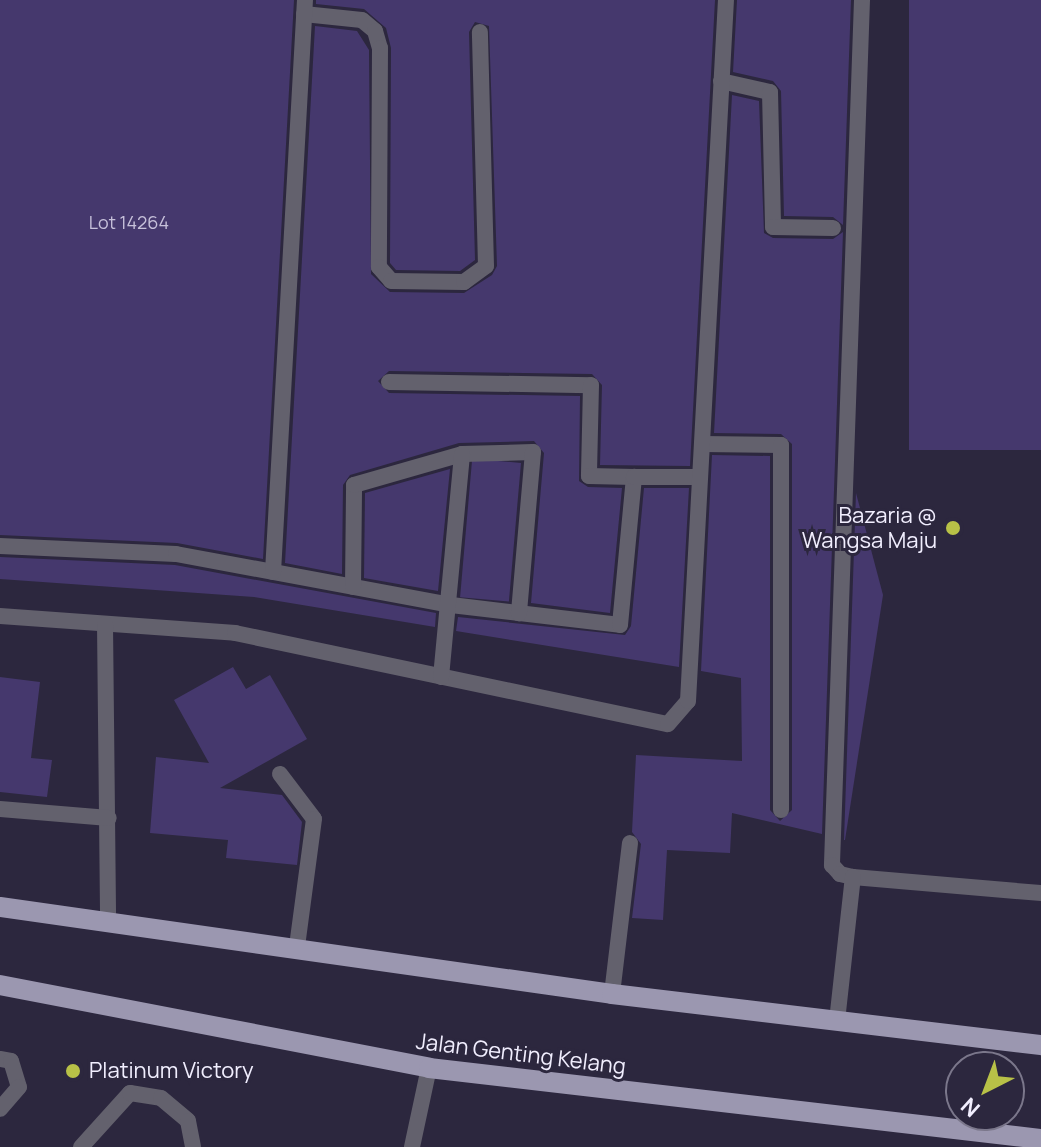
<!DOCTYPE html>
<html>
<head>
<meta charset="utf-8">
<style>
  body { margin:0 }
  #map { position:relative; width:1041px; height:1147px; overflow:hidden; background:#2c273e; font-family:Manrope,sans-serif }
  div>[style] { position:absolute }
  .building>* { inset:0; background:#45386d; transform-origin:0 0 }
  .service>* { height:16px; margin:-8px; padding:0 8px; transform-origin:8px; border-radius:8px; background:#63616d }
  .primary>* { height:20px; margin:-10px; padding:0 10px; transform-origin:10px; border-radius:10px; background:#9b97b0 }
  .dots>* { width:22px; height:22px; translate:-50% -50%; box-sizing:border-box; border:4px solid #2c273e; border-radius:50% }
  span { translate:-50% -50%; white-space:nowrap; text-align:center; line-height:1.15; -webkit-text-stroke:6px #2c273e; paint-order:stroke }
  .number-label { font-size:18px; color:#c6c0da }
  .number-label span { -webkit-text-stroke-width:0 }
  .poi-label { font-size:22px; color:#f1eefe }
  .right { translate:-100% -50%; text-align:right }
  .left { translate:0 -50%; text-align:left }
  .street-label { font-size:22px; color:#f1eefe }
  .north { position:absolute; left:945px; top:1051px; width:80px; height:80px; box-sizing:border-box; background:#2c273e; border:2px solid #7b778b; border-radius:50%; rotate:222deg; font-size:22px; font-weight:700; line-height:32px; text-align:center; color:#f1eefe }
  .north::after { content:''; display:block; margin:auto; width:28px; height:36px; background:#b8c147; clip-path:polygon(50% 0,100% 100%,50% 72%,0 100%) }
</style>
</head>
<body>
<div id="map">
  <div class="building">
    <div style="clip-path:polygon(0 0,294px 0,263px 559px,177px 543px,0 535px)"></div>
    <div style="clip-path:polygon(316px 0,715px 0,690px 466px,600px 465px,602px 385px,592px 374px,389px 371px,378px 381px,389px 393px,580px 396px,579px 481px,588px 487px,622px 488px,610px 613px,531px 603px,544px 453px,534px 441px,459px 443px,350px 475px,343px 485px,342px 574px,285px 563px,315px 26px,357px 31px,369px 50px,371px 274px,390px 292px,464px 293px,492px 275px,497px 266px,489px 26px,475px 22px,469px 32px,475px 260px,460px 271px,396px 270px,390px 263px,391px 48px,386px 28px,364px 9px,316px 4px)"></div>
    <div style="clip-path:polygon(737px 0,851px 0,843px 225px,833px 217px,784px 216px,781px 91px,773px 81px,733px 72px)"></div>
    <div style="left:909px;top:0;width:132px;height:450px"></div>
    <div style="clip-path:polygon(732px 95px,759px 101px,764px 233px,773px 238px,833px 239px,843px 232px,822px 834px,732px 813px,730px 853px,667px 850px,663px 920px,632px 918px,641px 844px,632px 832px,636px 755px,742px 761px,741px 678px,701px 671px,712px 455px,770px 456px,770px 810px,780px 821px,792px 810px,792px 444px,781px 434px,714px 433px)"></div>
    <div style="left:521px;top:463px;width:139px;height:49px;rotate:95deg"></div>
    <div style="clip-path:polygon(450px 469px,438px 591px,364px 578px,365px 493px)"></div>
    <div style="clip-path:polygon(644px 488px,689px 488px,679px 667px,456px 631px,458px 617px,625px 635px,631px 626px)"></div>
    <div style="clip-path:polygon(856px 493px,883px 595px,845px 840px,844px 840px)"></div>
    <div style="clip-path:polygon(0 557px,175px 565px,436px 613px,435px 627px,254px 597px,0 579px)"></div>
    <div style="clip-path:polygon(233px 667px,246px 689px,270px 675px,307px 739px,220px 788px,282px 795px,302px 822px,297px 865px,226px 858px,228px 840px,150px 833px,156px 757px,209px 763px,174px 700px)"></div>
    <div style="clip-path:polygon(0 677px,40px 682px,31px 758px,52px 760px,47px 797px,0 792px)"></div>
  </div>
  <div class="service">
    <div style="left:862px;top:0;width:866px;rotate:91.99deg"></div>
    <div style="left:832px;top:865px;width:12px;rotate:48deg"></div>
    <div style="left:840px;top:874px;width:13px;rotate:13deg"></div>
    <div style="left:853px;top:877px;width:189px;rotate:4.9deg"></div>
    <div style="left:304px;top:14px;width:58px;rotate:5.9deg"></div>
    <div style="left:362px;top:20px;width:17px;rotate:40deg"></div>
    <div style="left:375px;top:31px;width:18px;rotate:74deg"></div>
    <div style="left:380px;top:48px;width:219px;rotate:90.3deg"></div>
    <div style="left:379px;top:267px;width:18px;rotate:49deg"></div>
    <div style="left:391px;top:281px;width:73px;rotate:0.8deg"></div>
    <div style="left:464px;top:282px;width:27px;rotate:-36deg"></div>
    <div style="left:486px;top:266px;width:234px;rotate:-91.5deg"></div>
    <div style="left:721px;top:81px;width:50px;rotate:12.7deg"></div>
    <div style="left:770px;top:92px;width:135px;rotate:88.7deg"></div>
    <div style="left:773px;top:227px;width:60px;rotate:1deg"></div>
    <div style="left:389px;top:382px;width:202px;rotate:0.9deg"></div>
    <div style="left:591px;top:385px;width:91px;rotate:91.3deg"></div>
    <div style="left:589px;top:476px;width:45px;rotate:1.3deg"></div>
    <div style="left:702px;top:444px;width:79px;rotate:0.7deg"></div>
    <div style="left:781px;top:445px;width:365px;rotate:90deg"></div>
    <div style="left:0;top:546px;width:176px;rotate:2.6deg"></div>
    <div style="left:176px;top:554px;width:280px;rotate:10.5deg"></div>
    <div style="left:451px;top:605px;width:170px;rotate:6.7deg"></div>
    <div style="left:620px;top:625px;width:149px;rotate:-84.6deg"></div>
    <div style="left:634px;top:477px;width:66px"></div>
    <div style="left:273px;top:572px;width:573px;rotate:-86.8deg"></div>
    <div style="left:353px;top:587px;width:102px;rotate:-89.4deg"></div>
    <div style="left:354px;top:485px;width:112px;rotate:-16deg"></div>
    <div style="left:462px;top:454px;width:71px;rotate:-1.6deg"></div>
    <div style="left:533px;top:452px;width:162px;rotate:95deg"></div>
    <div style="left:0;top:616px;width:236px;rotate:4.1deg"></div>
    <div style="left:235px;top:633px;width:442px;rotate:11.9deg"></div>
    <div style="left:668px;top:724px;width:30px;rotate:-49deg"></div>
    <div style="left:688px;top:701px;width:702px;rotate:-86.9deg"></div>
    <div style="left:105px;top:624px;width:297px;rotate:89.4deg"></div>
    <div style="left:441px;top:677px;width:224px;rotate:-84.6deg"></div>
    <div style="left:280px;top:774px;width:56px;rotate:52.9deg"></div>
    <div style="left:314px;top:819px;width:129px;rotate:97.6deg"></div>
    <div style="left:0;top:809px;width:109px;rotate:4.7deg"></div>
    <div style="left:612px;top:994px;width:152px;rotate:-83.2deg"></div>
    <div style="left:837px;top:1021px;width:145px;rotate:-83.7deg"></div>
    <div style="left:0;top:1059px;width:11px;rotate:10deg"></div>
    <div style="left:11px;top:1061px;width:27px;rotate:73deg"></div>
    <div style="left:19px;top:1087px;width:29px;rotate:131deg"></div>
    <div style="left:81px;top:1147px;width:73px;rotate:-47.8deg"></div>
    <div style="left:130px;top:1093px;width:31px;rotate:9deg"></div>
    <div style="left:161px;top:1098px;width:35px;rotate:40deg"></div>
    <div style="left:188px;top:1121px;width:26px;rotate:79deg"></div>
    <div style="left:412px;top:1147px;width:81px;rotate:-77.9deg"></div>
  </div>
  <div class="primary">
    <div style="left:0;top:907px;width:618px;rotate:8.09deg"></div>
    <div style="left:612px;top:994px;width:432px;rotate:6.8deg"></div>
    <div style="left:0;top:985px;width:437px;rotate:10.9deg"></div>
    <div style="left:429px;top:1068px;width:616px;rotate:6.62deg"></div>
  </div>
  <div class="dots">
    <div style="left:953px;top:528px;background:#b8c147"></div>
    <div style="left:73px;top:1071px;background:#b8c147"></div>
  </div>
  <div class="number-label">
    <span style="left:129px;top:222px">Lot 14264</span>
  </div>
  <div class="poi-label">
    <span class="right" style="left:937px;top:528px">Bazaria @<br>Wangsa Maju</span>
    <span class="left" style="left:89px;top:1071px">Platinum Victory</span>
  </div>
  <div class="street-label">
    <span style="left:521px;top:1054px;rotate:7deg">Jalan Genting Kelang</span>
  </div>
  <div class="north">N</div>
</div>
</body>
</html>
